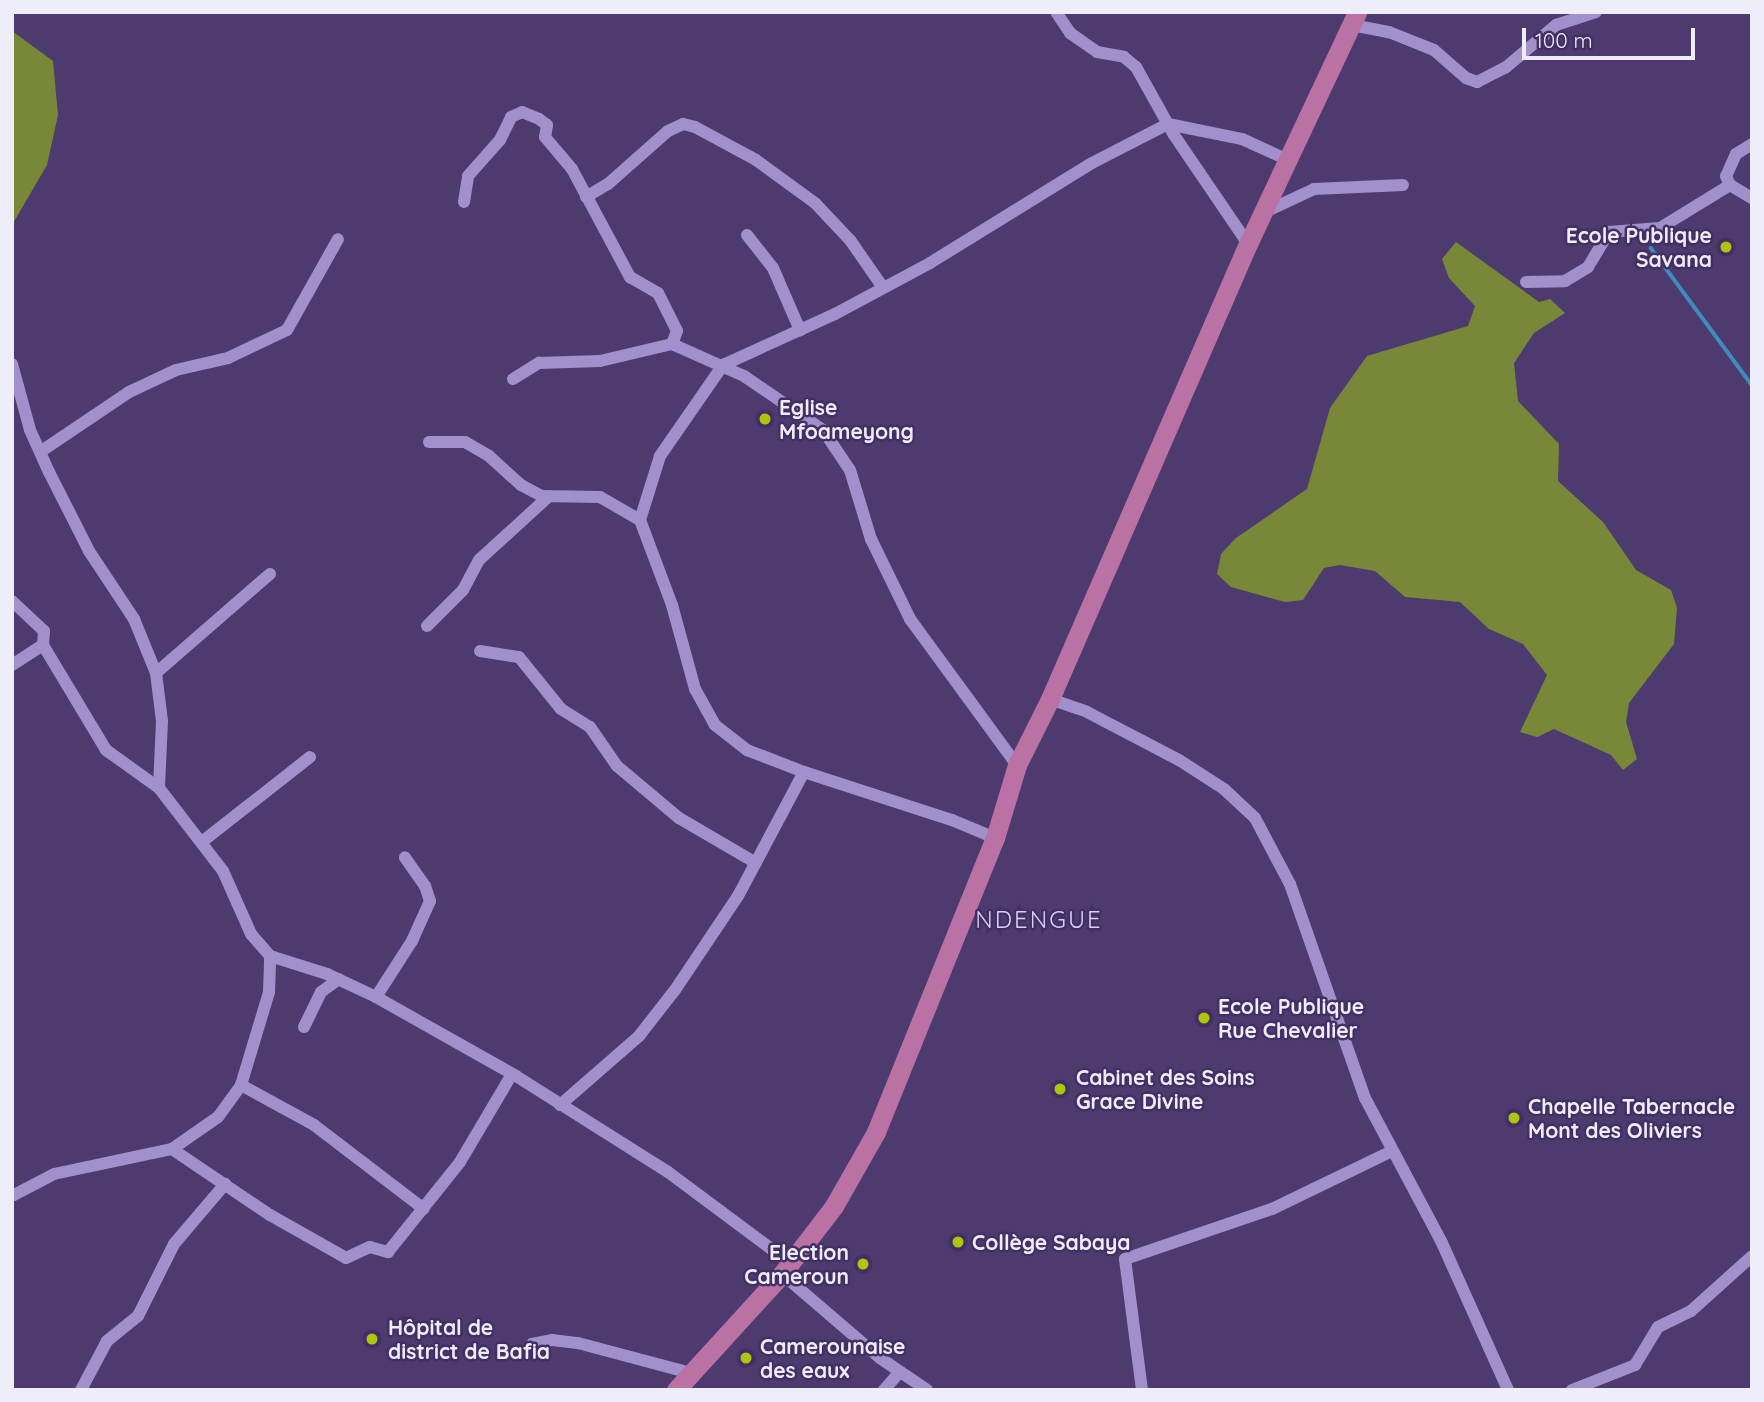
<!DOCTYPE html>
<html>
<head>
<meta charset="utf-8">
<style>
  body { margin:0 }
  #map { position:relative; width:1764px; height:1402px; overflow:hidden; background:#4d3b70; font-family:Quicksand,sans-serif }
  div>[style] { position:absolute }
  .forest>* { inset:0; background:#798738 }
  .stream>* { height:3.5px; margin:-1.75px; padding:0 1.75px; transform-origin:1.75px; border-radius:1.75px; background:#3d8dbc }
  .minor>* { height:12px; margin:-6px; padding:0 6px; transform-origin:6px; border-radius:6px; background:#a290cc }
  .major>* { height:19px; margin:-9.5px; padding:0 9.5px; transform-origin:9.5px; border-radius:9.5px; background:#ba71a3 }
  .dots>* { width:19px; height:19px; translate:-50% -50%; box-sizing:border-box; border:4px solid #423064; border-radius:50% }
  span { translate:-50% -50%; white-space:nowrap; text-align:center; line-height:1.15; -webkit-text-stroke:5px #423064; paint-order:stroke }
  .poi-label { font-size:21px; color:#f0edfa; font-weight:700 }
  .right { translate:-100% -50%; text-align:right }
  .left { translate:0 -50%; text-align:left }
  .quarter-label { font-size:24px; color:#dad0f6; letter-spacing:2px }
  .frame { position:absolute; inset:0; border:14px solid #f0edfa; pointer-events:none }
  .scale { position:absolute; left:1522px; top:28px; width:173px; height:32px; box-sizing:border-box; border:4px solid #f0edfa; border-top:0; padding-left:9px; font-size:21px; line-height:24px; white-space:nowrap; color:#f0edfa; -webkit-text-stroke:5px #423064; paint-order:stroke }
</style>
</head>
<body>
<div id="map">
  <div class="forest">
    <div style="clip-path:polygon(12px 31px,53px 61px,58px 115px,47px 165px,12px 225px)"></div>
    <div style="clip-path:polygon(1456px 242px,1539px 302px,1550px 299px,1565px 313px,1534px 333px,1514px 363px,1518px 401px,1559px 444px,1558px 481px,1603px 522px,1636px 570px,1671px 590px,1677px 608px,1674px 644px,1629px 703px,1626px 722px,1637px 759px,1623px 770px,1611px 755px,1554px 729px,1537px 737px,1520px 732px,1547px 675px,1523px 644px,1489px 629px,1460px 602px,1405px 597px,1375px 571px,1340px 565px,1324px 568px,1303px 600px,1285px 602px,1231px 587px,1217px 574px,1221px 554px,1236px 538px,1307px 489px,1330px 408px,1367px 356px,1468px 326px,1475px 306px,1449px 278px,1442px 259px)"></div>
  </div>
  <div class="stream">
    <div style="left:1651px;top:248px;width:170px;rotate:53.6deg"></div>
  </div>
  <div class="minor">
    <div style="left:1056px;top:12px;width:25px;rotate:56deg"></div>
    <div style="left:1070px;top:33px;width:33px;rotate:35deg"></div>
    <div style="left:1097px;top:52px;width:27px;rotate:10deg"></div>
    <div style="left:1124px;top:57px;width:16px;rotate:40deg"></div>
    <div style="left:1136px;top:67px;width:78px;rotate:60.8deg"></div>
    <div style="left:1174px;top:135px;width:132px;rotate:55.8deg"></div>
    <div style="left:1352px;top:25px;width:38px;rotate:11deg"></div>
    <div style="left:1389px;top:32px;width:48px;rotate:21.8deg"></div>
    <div style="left:1434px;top:50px;width:43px;rotate:41.2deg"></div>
    <div style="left:1466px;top:78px;width:12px;rotate:20deg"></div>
    <div style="left:1477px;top:82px;width:31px;rotate:-27deg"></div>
    <div style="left:1505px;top:68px;width:67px;rotate:-40.1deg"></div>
    <div style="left:1556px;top:25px;width:42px;rotate:-18deg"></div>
    <div style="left:1752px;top:144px;width:19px;rotate:148deg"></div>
    <div style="left:1736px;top:154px;width:24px;rotate:114deg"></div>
    <div style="left:1726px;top:176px;width:10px;rotate:66deg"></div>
    <div style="left:1730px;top:185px;width:26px;rotate:31deg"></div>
    <div style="left:586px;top:197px;width:26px;rotate:-31deg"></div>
    <div style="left:608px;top:184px;width:80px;rotate:-41.5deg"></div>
    <div style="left:668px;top:131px;width:17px;rotate:-25deg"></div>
    <div style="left:683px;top:124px;width:12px;rotate:14deg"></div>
    <div style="left:695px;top:127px;width:69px;rotate:28.4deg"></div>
    <div style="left:756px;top:160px;width:73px;rotate:36.1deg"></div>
    <div style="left:815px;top:203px;width:51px;rotate:46.6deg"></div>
    <div style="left:850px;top:240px;width:56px;rotate:55.2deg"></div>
    <div style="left:464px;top:202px;width:26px;rotate:-81deg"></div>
    <div style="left:468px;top:176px;width:48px;rotate:-48.4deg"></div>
    <div style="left:500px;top:140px;width:25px;rotate:-64deg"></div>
    <div style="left:511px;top:117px;width:12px;rotate:-24deg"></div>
    <div style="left:522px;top:112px;width:18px;rotate:22deg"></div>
    <div style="left:539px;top:119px;width:10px;rotate:37deg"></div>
    <div style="left:547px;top:125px;width:12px;rotate:99deg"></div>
    <div style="left:545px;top:137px;width:42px;rotate:49.8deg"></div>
    <div style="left:572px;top:169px;width:123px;rotate:61.8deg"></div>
    <div style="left:630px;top:277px;width:32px;rotate:30deg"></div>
    <div style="left:658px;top:293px;width:42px;rotate:63.4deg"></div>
    <div style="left:677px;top:331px;width:14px;rotate:111deg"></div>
    <div style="left:1265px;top:212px;width:54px;rotate:-25.1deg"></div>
    <div style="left:1314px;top:189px;width:89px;rotate:-2.6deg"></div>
    <div style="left:747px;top:235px;width:42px;rotate:51.8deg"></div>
    <div style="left:773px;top:268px;width:68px;rotate:66.5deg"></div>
    <div style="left:1526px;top:282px;width:39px;rotate:-1deg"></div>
    <div style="left:1565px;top:281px;width:27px;rotate:-31deg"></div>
    <div style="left:1588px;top:267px;width:41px;rotate:-59deg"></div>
    <div style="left:1609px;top:232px;width:51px;rotate:-4.5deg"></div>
    <div style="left:1660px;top:228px;width:82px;rotate:-31.6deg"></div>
    <div style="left:12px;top:364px;width:68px;rotate:74.7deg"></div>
    <div style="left:30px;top:430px;width:46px;rotate:65.7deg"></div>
    <div style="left:49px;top:472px;width:89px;rotate:63.1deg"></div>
    <div style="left:89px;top:551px;width:82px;rotate:56.5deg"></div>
    <div style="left:134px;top:619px;width:58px;rotate:67.8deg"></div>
    <div style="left:156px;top:673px;width:48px;rotate:82.9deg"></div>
    <div style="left:162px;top:721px;width:67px;rotate:92.6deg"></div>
    <div style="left:159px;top:788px;width:105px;rotate:52.4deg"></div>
    <div style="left:223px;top:871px;width:69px;rotate:66deg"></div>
    <div style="left:251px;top:934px;width:29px;rotate:49deg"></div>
    <div style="left:513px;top:379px;width:31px;rotate:-32deg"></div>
    <div style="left:539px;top:363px;width:61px;rotate:-1.9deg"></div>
    <div style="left:600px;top:361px;width:74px;rotate:-13.3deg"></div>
    <div style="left:672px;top:344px;width:79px;rotate:24deg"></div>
    <div style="left:744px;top:376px;width:96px;rotate:34.4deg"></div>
    <div style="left:823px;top:430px;width:48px;rotate:56deg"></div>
    <div style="left:850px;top:470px;width:72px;rotate:73.1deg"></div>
    <div style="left:871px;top:539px;width:89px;rotate:64deg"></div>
    <div style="left:910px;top:619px;width:181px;rotate:53.8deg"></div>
    <div style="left:429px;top:442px;width:36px"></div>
    <div style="left:465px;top:442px;width:28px;rotate:30deg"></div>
    <div style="left:489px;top:456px;width:43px;rotate:42.2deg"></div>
    <div style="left:521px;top:485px;width:24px;rotate:28deg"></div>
    <div style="left:542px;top:496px;width:58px;rotate:1deg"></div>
    <div style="left:600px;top:497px;width:46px;rotate:29.9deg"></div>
    <div style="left:40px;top:452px;width:107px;rotate:-34deg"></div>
    <div style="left:129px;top:392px;width:52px;rotate:-25.1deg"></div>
    <div style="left:176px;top:370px;width:53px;rotate:-13deg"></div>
    <div style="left:228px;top:358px;width:65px;rotate:-25.4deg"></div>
    <div style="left:287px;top:330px;width:104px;rotate:-60.7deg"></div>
    <div style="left:12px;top:601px;width:44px;rotate:43.2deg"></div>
    <div style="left:44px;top:631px;width:14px;rotate:94deg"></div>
    <div style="left:427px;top:626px;width:51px;rotate:-45deg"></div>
    <div style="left:463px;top:590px;width:34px;rotate:-62deg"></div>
    <div style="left:479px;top:560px;width:93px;rotate:-42.4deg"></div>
    <div style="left:480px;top:651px;width:39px;rotate:9deg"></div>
    <div style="left:519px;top:657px;width:67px;rotate:51.1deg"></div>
    <div style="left:561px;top:709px;width:34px;rotate:32deg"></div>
    <div style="left:590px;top:727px;width:47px;rotate:55.3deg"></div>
    <div style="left:617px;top:766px;width:81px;rotate:40deg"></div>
    <div style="left:679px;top:818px;width:89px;rotate:30.3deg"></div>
    <div style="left:12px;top:665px;width:37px;rotate:-33deg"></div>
    <div style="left:43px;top:645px;width:122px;rotate:59deg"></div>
    <div style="left:106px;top:750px;width:65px;rotate:35.6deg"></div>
    <div style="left:156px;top:673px;width:151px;rotate:-41deg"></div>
    <div style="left:1050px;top:699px;width:39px;rotate:19deg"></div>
    <div style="left:1087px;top:712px;width:104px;rotate:27.6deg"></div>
    <div style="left:1179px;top:760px;width:54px;rotate:32.8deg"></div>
    <div style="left:1224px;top:789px;width:42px;rotate:43.1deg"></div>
    <div style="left:1255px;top:818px;width:75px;rotate:62.1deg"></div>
    <div style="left:1290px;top:884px;width:227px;rotate:70.7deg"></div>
    <div style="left:1365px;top:1098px;width:164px;rotate:62deg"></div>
    <div style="left:1442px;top:1243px;width:161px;rotate:65.8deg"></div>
    <div style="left:804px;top:772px;width:61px;rotate:-158.9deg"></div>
    <div style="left:747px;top:750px;width:41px;rotate:-142deg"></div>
    <div style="left:715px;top:725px;width:41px;rotate:-119.1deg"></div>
    <div style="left:695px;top:689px;width:87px;rotate:-105.3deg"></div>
    <div style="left:672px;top:605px;width:91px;rotate:-110.6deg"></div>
    <div style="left:640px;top:520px;width:67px;rotate:-72.6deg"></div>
    <div style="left:660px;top:456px;width:111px;rotate:-55.3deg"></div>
    <div style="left:723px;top:365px;width:123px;rotate:-24.5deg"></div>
    <div style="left:835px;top:314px;width:108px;rotate:-28.2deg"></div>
    <div style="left:930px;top:263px;width:190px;rotate:-31.7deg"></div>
    <div style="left:1092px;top:163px;width:85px;rotate:-27.2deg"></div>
    <div style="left:1168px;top:124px;width:76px;rotate:11.5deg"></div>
    <div style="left:1242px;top:139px;width:51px;rotate:24.5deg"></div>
    <div style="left:203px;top:841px;width:136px;rotate:-38.1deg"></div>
    <div style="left:376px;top:997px;width:67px;rotate:-57.3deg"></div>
    <div style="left:412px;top:941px;width:44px;rotate:-65.8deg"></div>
    <div style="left:430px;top:901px;width:16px;rotate:-108deg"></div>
    <div style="left:425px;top:886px;width:35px;rotate:-125deg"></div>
    <div style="left:304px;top:1027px;width:39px;rotate:-64deg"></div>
    <div style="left:321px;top:992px;width:22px;rotate:-36deg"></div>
    <div style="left:241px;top:1085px;width:83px;rotate:28.7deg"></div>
    <div style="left:314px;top:1125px;width:138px;rotate:37.4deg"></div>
    <div style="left:560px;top:1105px;width:105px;rotate:-41.1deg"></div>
    <div style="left:639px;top:1036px;width:58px;rotate:-52deg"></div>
    <div style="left:675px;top:990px;width:113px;rotate:-56.2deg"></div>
    <div style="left:738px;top:896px;width:140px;rotate:-62deg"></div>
    <div style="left:804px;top:772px;width:156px;rotate:18deg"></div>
    <div style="left:952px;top:820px;width:47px;rotate:22.7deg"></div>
    <div style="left:172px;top:1149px;width:118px;rotate:34deg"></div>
    <div style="left:270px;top:1215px;width:87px;rotate:29.5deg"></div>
    <div style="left:346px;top:1258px;width:26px;rotate:-25deg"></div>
    <div style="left:370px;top:1247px;width:19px;rotate:16deg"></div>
    <div style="left:388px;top:1252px;width:115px;rotate:-51.3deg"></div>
    <div style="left:460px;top:1162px;width:102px;rotate:-59.4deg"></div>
    <div style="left:12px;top:1196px;width:47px;rotate:-27.6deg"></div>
    <div style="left:54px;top:1174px;width:121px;rotate:-12deg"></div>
    <div style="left:172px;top:1149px;width:56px;rotate:-34.8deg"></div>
    <div style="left:218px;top:1117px;width:39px;rotate:-54deg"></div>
    <div style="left:241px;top:1085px;width:97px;rotate:-73.2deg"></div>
    <div style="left:269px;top:992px;width:36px;rotate:-88deg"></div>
    <div style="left:270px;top:956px;width:60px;rotate:17.5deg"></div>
    <div style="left:327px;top:974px;width:54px;rotate:25.1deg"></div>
    <div style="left:376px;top:997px;width:161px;rotate:29.4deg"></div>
    <div style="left:516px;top:1076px;width:180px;rotate:32.3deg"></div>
    <div style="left:668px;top:1172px;width:152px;rotate:36.7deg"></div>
    <div style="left:782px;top:1274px;width:129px;rotate:40.6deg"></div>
    <div style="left:880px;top:1358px;width:57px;rotate:34.2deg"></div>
    <div style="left:532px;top:1344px;width:20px;rotate:-11deg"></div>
    <div style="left:552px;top:1340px;width:26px;rotate:7deg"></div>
    <div style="left:578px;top:1343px;width:117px;rotate:14.9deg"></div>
    <div style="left:81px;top:1390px;width:55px;rotate:-62deg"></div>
    <div style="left:107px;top:1341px;width:40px;rotate:-39deg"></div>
    <div style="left:138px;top:1316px;width:80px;rotate:-63.4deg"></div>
    <div style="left:174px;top:1244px;width:79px;rotate:-49.6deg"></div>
    <div style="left:884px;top:1390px;width:23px;rotate:-49deg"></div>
    <div style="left:1142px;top:1390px;width:132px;rotate:-97.4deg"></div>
    <div style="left:1125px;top:1259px;width:155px;rotate:-18.8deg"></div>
    <div style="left:1272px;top:1209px;width:133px;rotate:-25.8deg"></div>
    <div style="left:1572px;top:1390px;width:68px;rotate:-21.6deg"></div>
    <div style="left:1635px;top:1365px;width:44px;rotate:-58.8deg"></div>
    <div style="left:1658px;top:1327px;width:37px;rotate:-26deg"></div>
    <div style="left:1691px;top:1311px;width:82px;rotate:-42deg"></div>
  </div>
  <div class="major">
    <div style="left:676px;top:1390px;width:157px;rotate:-47.6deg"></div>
    <div style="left:782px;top:1274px;width:86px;rotate:-52.6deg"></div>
    <div style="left:834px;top:1206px;width:85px;rotate:-60.4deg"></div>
    <div style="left:876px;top:1132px;width:317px;rotate:-68deg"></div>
    <div style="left:995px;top:838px;width:76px;rotate:-73.2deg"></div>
    <div style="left:1017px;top:765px;width:74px;rotate:-63.4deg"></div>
    <div style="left:1050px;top:699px;width:496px;rotate:-66.5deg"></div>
    <div style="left:1248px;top:244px;width:256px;rotate:-64.8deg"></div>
  </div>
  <div class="dots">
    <div style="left:1726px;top:247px;background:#afc507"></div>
    <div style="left:765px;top:419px;background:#afc507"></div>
    <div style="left:1204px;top:1018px;background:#afc507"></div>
    <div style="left:1060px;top:1089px;background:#afc507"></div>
    <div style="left:1514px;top:1118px;background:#afc507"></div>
    <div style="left:958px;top:1242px;background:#afc507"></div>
    <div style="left:863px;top:1264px;background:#afc507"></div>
    <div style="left:372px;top:1339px;background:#afc507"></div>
    <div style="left:746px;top:1358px;background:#afc507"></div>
  </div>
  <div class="poi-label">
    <span class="right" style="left:1712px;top:247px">Ecole Publique<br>Savana</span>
    <span class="left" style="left:779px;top:419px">Eglise<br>Mfoameyong</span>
    <span class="left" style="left:1218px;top:1018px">Ecole Publique<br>Rue Chevalier</span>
    <span class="left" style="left:1076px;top:1089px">Cabinet des Soins<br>Grace Divine</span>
    <span class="left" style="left:1528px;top:1118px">Chapelle Tabernacle<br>Mont des Oliviers</span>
    <span class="left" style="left:972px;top:1242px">Collège Sabaya</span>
    <span class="right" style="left:849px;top:1264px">Election<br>Cameroun</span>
    <span class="left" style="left:388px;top:1339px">Hôpital de<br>district de Bafia</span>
    <span class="left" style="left:760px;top:1358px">Camerounaise<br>des eaux</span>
  </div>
  <div class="quarter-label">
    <span style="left:1039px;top:920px">NDENGUE</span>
  </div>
  <div class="frame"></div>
  <div class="scale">100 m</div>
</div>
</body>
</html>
